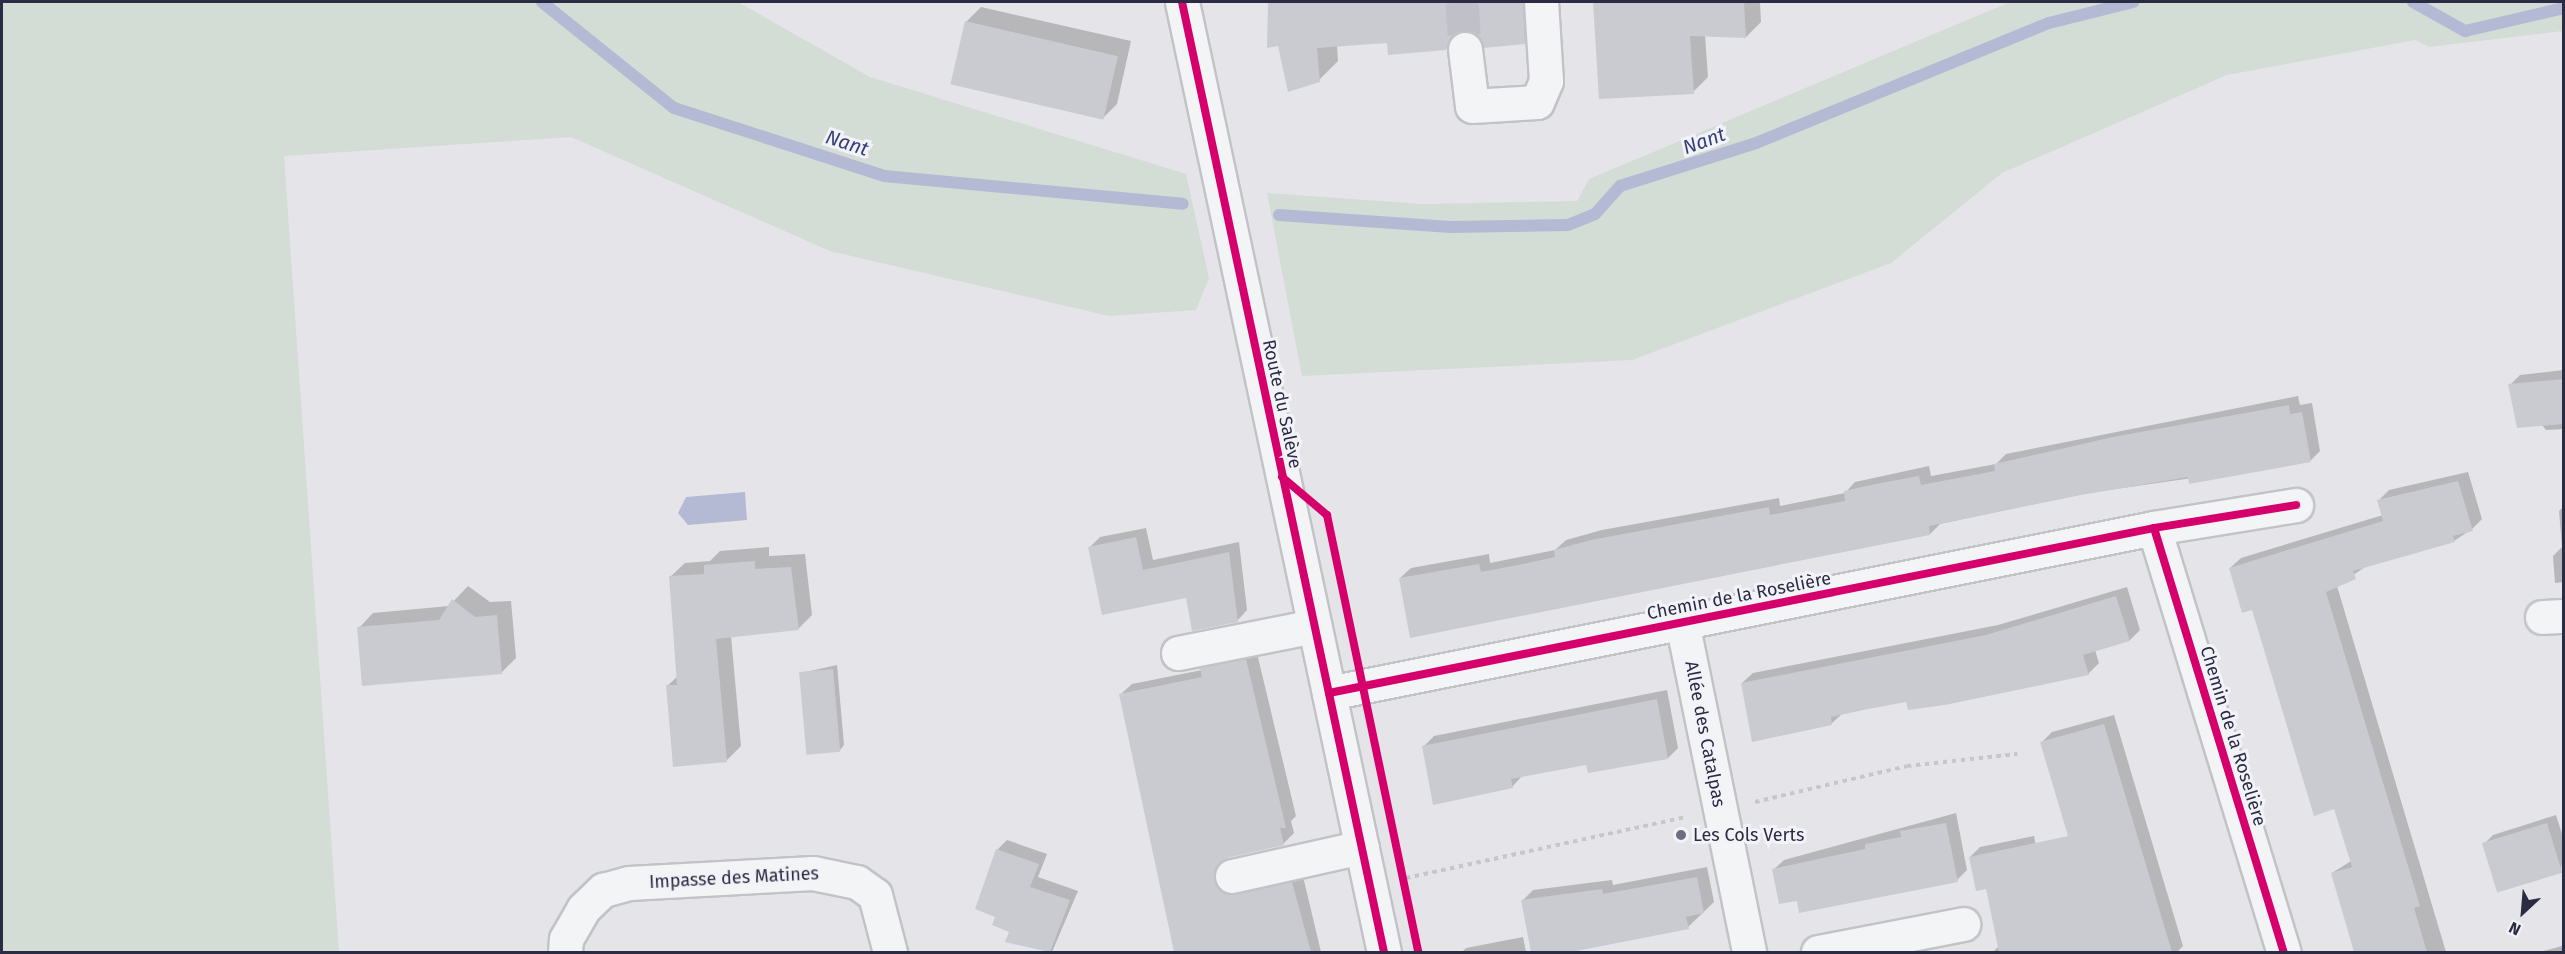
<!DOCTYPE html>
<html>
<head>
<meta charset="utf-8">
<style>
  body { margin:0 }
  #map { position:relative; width:2565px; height:954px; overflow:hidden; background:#e5e5e9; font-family:"Fira Sans",sans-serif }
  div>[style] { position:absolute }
  .green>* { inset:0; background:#d3dcd5 }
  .water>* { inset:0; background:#b4bad3 }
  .shadow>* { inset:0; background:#0003 }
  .stream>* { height:12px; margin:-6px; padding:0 6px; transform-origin:6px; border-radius:6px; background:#b4bad3 }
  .building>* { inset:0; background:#cacbd0; transform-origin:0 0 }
  .minor-tunnel>* { height:33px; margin-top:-16.5px; transform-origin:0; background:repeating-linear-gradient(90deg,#c0c0c8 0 33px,transparent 0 49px) }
  .path>* { height:4px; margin-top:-2px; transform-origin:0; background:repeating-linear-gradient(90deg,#c6c6cc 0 4.5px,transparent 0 9px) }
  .roads { filter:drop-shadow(2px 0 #c3c3c7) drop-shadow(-2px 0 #c3c3c7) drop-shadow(0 2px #c3c3c7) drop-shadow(0 -2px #c3c3c7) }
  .minor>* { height:33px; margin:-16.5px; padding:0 16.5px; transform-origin:16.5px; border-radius:16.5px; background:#f3f4f6 }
  .cycleway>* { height:8px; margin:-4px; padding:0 4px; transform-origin:4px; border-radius:4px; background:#d6006c }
  .dots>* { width:16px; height:16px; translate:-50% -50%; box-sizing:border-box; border:3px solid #f2f3f8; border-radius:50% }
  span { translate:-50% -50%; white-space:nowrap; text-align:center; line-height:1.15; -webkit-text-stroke:6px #f2f3f8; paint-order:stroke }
  .street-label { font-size:18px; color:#2b2c43 }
  .poi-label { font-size:18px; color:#2b2c43 }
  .left { translate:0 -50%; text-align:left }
  .water-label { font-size:20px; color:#353f76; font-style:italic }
  .frame { position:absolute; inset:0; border:3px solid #2b2c43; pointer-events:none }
  .north { position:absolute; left:2493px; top:882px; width:60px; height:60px; -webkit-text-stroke:4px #f2f3f8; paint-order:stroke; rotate:206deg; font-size:16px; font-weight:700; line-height:24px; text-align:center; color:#2b2c43 }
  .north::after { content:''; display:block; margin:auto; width:21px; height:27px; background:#2b2c43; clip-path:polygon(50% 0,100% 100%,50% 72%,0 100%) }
</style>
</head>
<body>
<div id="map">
  <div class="green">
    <div style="clip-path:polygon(2px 2px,738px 2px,870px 77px,1186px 174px,1209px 278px,1196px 310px,1109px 316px,830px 251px,571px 137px,284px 156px,339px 952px,2px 952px)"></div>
    <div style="clip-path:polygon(2010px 2px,2563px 2px,2563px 31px,2429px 47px,2415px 40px,2227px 75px,2002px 173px,1891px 263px,1632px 360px,1302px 376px,1267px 193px,1423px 204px,1577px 201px,1589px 179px)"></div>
  </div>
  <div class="water">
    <div style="clip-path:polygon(745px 492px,747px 520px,688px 525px,678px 513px,686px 497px)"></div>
  </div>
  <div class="shadow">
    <div style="clip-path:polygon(1270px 2px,1542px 2px,1543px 24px,1524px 43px,1465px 30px,1446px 49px,1388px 41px,1337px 45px,1338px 61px,1319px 80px,1279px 44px,1268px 46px)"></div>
    <div style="clip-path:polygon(1594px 2px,1760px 2px,1761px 22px,1746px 37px,1705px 35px,1708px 77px,1693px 92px,1601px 97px)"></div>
    <div style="clip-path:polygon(981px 7px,1131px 41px,1117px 104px,1102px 119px,953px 84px,967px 21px)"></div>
    <div style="clip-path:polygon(2564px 370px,2564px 429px,2546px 430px,2510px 385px,2520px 375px)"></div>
    <div style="clip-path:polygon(2298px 396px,2300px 405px,2312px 403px,2320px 451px,2310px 461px,2081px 494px,1940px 524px,1930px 534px,1411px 636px,1400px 578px,1411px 568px,1489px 554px,1490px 563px,1555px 550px,1566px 540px,1602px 530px,1779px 498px,1780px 506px,1845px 493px,1855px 482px,1929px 466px,1931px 476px,1996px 464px,2006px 454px)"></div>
    <div style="clip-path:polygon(2468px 472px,2482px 519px,2472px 529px,2454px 541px,2365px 567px,2337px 586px,2446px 952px,2356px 952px,2332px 873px,2351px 861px,2335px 807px,2253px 608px,2230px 568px,2241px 558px,2383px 515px,2379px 500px,2389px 490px)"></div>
    <div style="clip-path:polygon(2564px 506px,2564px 582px,2555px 583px,2553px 556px,2562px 547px,2559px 511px)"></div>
    <div style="clip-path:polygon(1146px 528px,1153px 560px,1239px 542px,1247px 610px,1237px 621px,1090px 547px,1100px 537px)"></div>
    <div style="clip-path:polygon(769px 547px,769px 556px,805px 554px,812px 615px,798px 629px,731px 636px,741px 746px,727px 760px,667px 686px,678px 676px,670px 577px,685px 563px,710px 561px,720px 551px)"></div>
    <div style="clip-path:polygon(468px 586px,490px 602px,511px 601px,516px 658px,502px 672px,359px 628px,373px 613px,449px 606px)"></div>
    <div style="clip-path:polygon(2127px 587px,2140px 630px,2130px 640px,2095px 650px,2099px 663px,2088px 674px,1907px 700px,1843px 713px,1831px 724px,1742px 683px,1753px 673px,1998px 625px)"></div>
    <div style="clip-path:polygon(1256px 649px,1296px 816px,1291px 821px,1294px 833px,1283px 844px,1227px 857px,1223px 868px,1302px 872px,1321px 952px,1175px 952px,1121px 694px,1132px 684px,1202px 670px,1212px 658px)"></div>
    <div style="clip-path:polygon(837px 665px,844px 745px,840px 750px,801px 673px)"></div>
    <div style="clip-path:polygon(1667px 690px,1678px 748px,1668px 758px,1587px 763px,1522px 776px,1512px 787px,1424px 746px,1434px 736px)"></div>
    <div style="clip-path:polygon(2114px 715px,2183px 946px,2177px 952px,2104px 952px,2042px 742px,2052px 732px)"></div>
    <div style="clip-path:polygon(1956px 813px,1967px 870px,1957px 880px,1798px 899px,1773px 870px,1784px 860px)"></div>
    <div style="clip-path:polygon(2556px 815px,2564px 840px,2561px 872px,2484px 844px,2493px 835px)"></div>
    <div style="clip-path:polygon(2034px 836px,2058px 952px,1993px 952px,1999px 946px,1987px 887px,1970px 857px,1980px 847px)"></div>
    <div style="clip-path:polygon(1007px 840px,1047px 854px,1038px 877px,1078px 891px,1052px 952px,1007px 941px,1011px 931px,997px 916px,977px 908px,998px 849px)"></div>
    <div style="clip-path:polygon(1707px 867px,1714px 902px,1688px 927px,1566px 952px,1533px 952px,1523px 900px,1533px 890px,1612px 880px,1613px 885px)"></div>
    <div style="clip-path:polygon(1523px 937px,1526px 952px,1462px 952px,1466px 948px)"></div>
    <div style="clip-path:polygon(2562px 946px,2564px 952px,2540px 952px)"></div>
  </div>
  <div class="stream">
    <div style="left:542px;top:2px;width:169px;rotate:38.8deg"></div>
    <div style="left:674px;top:108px;width:221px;rotate:17.9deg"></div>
    <div style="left:884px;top:176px;width:300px;rotate:5.3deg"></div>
    <div style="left:2413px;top:2px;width:60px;rotate:29.1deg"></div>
    <div style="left:2465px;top:31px;width:102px;rotate:-13.1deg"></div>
    <div style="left:1279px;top:215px;width:172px;rotate:4deg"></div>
    <div style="left:1451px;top:227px;width:117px;rotate:-1deg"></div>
    <div style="left:1568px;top:225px;width:29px;rotate:-22deg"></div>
    <div style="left:1595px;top:214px;width:38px;rotate:-48deg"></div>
    <div style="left:1620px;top:186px;width:143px;rotate:-17.5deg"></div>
    <div style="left:1756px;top:143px;width:317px;rotate:-22.3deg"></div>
    <div style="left:2049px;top:23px;width:87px;rotate:-14deg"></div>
  </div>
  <div class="building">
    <div style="clip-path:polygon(1268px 2px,1523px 2px,1525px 44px,1484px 48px,1480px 37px,1463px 30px,1453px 34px,1446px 50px,1388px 55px,1387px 43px,1317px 48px,1320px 82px,1288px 92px,1278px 46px,1267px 48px)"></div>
    <div style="clip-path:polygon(1593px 2px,1744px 2px,1746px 38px,1690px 36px,1694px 94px,1599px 99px)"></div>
    <div style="left:965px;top:21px;width:157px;height:65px;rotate:13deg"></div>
    <div style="clip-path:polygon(2564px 379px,2564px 424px,2517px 428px,2508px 384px)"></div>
    <div style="clip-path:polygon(2289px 405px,2290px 414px,2302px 412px,2311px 462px,2189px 484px,2188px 477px,2081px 495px,1929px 526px,1930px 535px,1410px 638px,1399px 578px,1479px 564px,1481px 572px,1518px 565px,1555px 557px,1554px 550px,1591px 540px,1769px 507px,1770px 515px,1845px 501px,1844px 491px,1881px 483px,1919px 476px,1921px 485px,1995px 471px,1994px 464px,2113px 437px)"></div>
    <div style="clip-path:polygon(2458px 481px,2473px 531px,2453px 536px,2455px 542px,2353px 571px,2356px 579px,2326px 592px,2420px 906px,2414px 908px,2427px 952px,2354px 952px,2331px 873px,2352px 867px,2334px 809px,2314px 816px,2252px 610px,2242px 613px,2229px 568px,2383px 521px,2377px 500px)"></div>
    <div style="clip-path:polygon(1136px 537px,1143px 570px,1229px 552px,1238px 622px,1192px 631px,1186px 598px,1102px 615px,1088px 547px)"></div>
    <div style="clip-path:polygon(755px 561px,755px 569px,791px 567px,799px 630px,716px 639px,727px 762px,673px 767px,666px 685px,677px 685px,669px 576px,704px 574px,704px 565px)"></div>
    <div style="clip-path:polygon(2116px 596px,2130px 641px,2083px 655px,2089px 675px,1945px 705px,1908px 710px,1906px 702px,1868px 709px,1831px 717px,1832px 725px,1752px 742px,1741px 683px,1986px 635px)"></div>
    <div style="clip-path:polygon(452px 599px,475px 617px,497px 615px,502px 674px,362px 686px,357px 627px,439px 620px)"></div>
    <div style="clip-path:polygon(1246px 659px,1286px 828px,1280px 828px,1284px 845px,1227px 858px,1214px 870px,1214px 879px,1219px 889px,1235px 894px,1292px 882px,1311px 952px,1174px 952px,1119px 694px,1202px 677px,1200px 668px)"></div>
    <div style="left:833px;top:669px;width:83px;height:34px;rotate:85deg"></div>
    <div style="clip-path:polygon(1657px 699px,1668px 759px,1588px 773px,1586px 765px,1511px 779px,1513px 788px,1433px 805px,1422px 746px)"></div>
    <div style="clip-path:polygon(2104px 724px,2172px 952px,1999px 952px,1986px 889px,1976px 891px,1969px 857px,2068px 836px,2040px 742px)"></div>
    <div style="clip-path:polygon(1946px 823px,1958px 882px,1799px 913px,1797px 901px,1779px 904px,1772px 869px,1865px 849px,1865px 844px,1901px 837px,1900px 831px)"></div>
    <div style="left:2547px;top:823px;width:52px;height:68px;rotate:73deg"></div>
    <div style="clip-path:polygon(996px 849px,1039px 864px,1030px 887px,1070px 900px,1050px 952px,1005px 942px,1009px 932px,992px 925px,995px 917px,975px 909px)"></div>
    <div style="clip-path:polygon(1697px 877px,1704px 913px,1686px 917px,1689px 929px,1571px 952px,1531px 952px,1521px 900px,1602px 889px,1603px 894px)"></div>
  </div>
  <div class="minor-tunnel">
    <div style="left:1462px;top:2px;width:47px;rotate:86.3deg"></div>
  </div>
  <div class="path">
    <div style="left:1755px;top:802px;width:156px;rotate:-13.3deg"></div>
    <div style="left:1907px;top:766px;width:111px;rotate:-6.2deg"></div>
    <div style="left:1406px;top:878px;width:287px;rotate:-12.3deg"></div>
  </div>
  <div class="roads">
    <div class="minor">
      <div style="left:1182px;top:2px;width:971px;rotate:78deg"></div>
      <div style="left:1465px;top:49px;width:57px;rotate:83deg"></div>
      <div style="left:1472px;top:106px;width:65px;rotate:-3.5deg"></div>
      <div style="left:1537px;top:102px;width:23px;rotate:-67deg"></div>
      <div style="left:1546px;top:81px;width:79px;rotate:-93.6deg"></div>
      <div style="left:2154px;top:528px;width:443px;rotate:73deg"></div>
      <div style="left:2542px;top:617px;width:22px;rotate:-3deg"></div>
      <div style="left:1682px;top:622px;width:337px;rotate:78.5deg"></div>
      <div style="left:1178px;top:653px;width:139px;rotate:-11.2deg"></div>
      <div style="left:1329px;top:693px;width:841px;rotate:-11.31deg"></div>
      <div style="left:2154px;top:528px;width:144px;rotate:-9.2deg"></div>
      <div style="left:1232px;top:876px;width:133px;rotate:-12.6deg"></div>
      <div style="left:565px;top:952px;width:13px;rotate:-86deg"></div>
      <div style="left:566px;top:939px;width:34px;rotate:-60deg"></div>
      <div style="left:583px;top:909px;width:28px;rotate:-44deg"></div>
      <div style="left:603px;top:890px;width:27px;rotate:-15deg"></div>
      <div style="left:629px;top:883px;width:184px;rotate:-3.1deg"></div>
      <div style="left:813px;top:873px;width:45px;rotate:11.6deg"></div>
      <div style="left:857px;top:882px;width:22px;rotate:36deg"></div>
      <div style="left:875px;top:895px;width:59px;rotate:75.3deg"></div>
      <div style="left:1818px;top:952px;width:148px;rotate:-10.9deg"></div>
    </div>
  </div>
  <div class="cycleway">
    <div style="left:1182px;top:2px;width:971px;rotate:78deg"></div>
    <div style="left:1282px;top:477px;width:59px;rotate:40.2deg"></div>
    <div style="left:1327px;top:515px;width:446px;rotate:78.2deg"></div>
    <div style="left:2154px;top:528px;width:443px;rotate:73deg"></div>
    <div style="left:1329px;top:693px;width:841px;rotate:-11.31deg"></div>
    <div style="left:2154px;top:528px;width:144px;rotate:-9.2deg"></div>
  </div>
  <div class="dots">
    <div style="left:1681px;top:835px;background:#6c6d7d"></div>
  </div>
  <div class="street-label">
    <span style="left:1282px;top:404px;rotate:78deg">Route du Salève</span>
    <span style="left:1739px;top:596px;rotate:-11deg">Chemin de la Roselière</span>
    <span style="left:1705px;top:734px;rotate:79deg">Allée des Catalpas</span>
    <span style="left:2233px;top:736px;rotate:73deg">Chemin de la Roselière</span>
    <span style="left:734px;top:878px;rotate:-3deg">Impasse des Matines</span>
  </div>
  <div class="poi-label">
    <span class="left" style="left:1693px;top:835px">Les Cols Verts</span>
  </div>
  <div class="water-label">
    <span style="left:1704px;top:141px;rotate:-20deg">Nant</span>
    <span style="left:847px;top:143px;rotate:18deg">Nant</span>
  </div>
  <div class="frame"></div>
  <div class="north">N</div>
</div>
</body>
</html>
